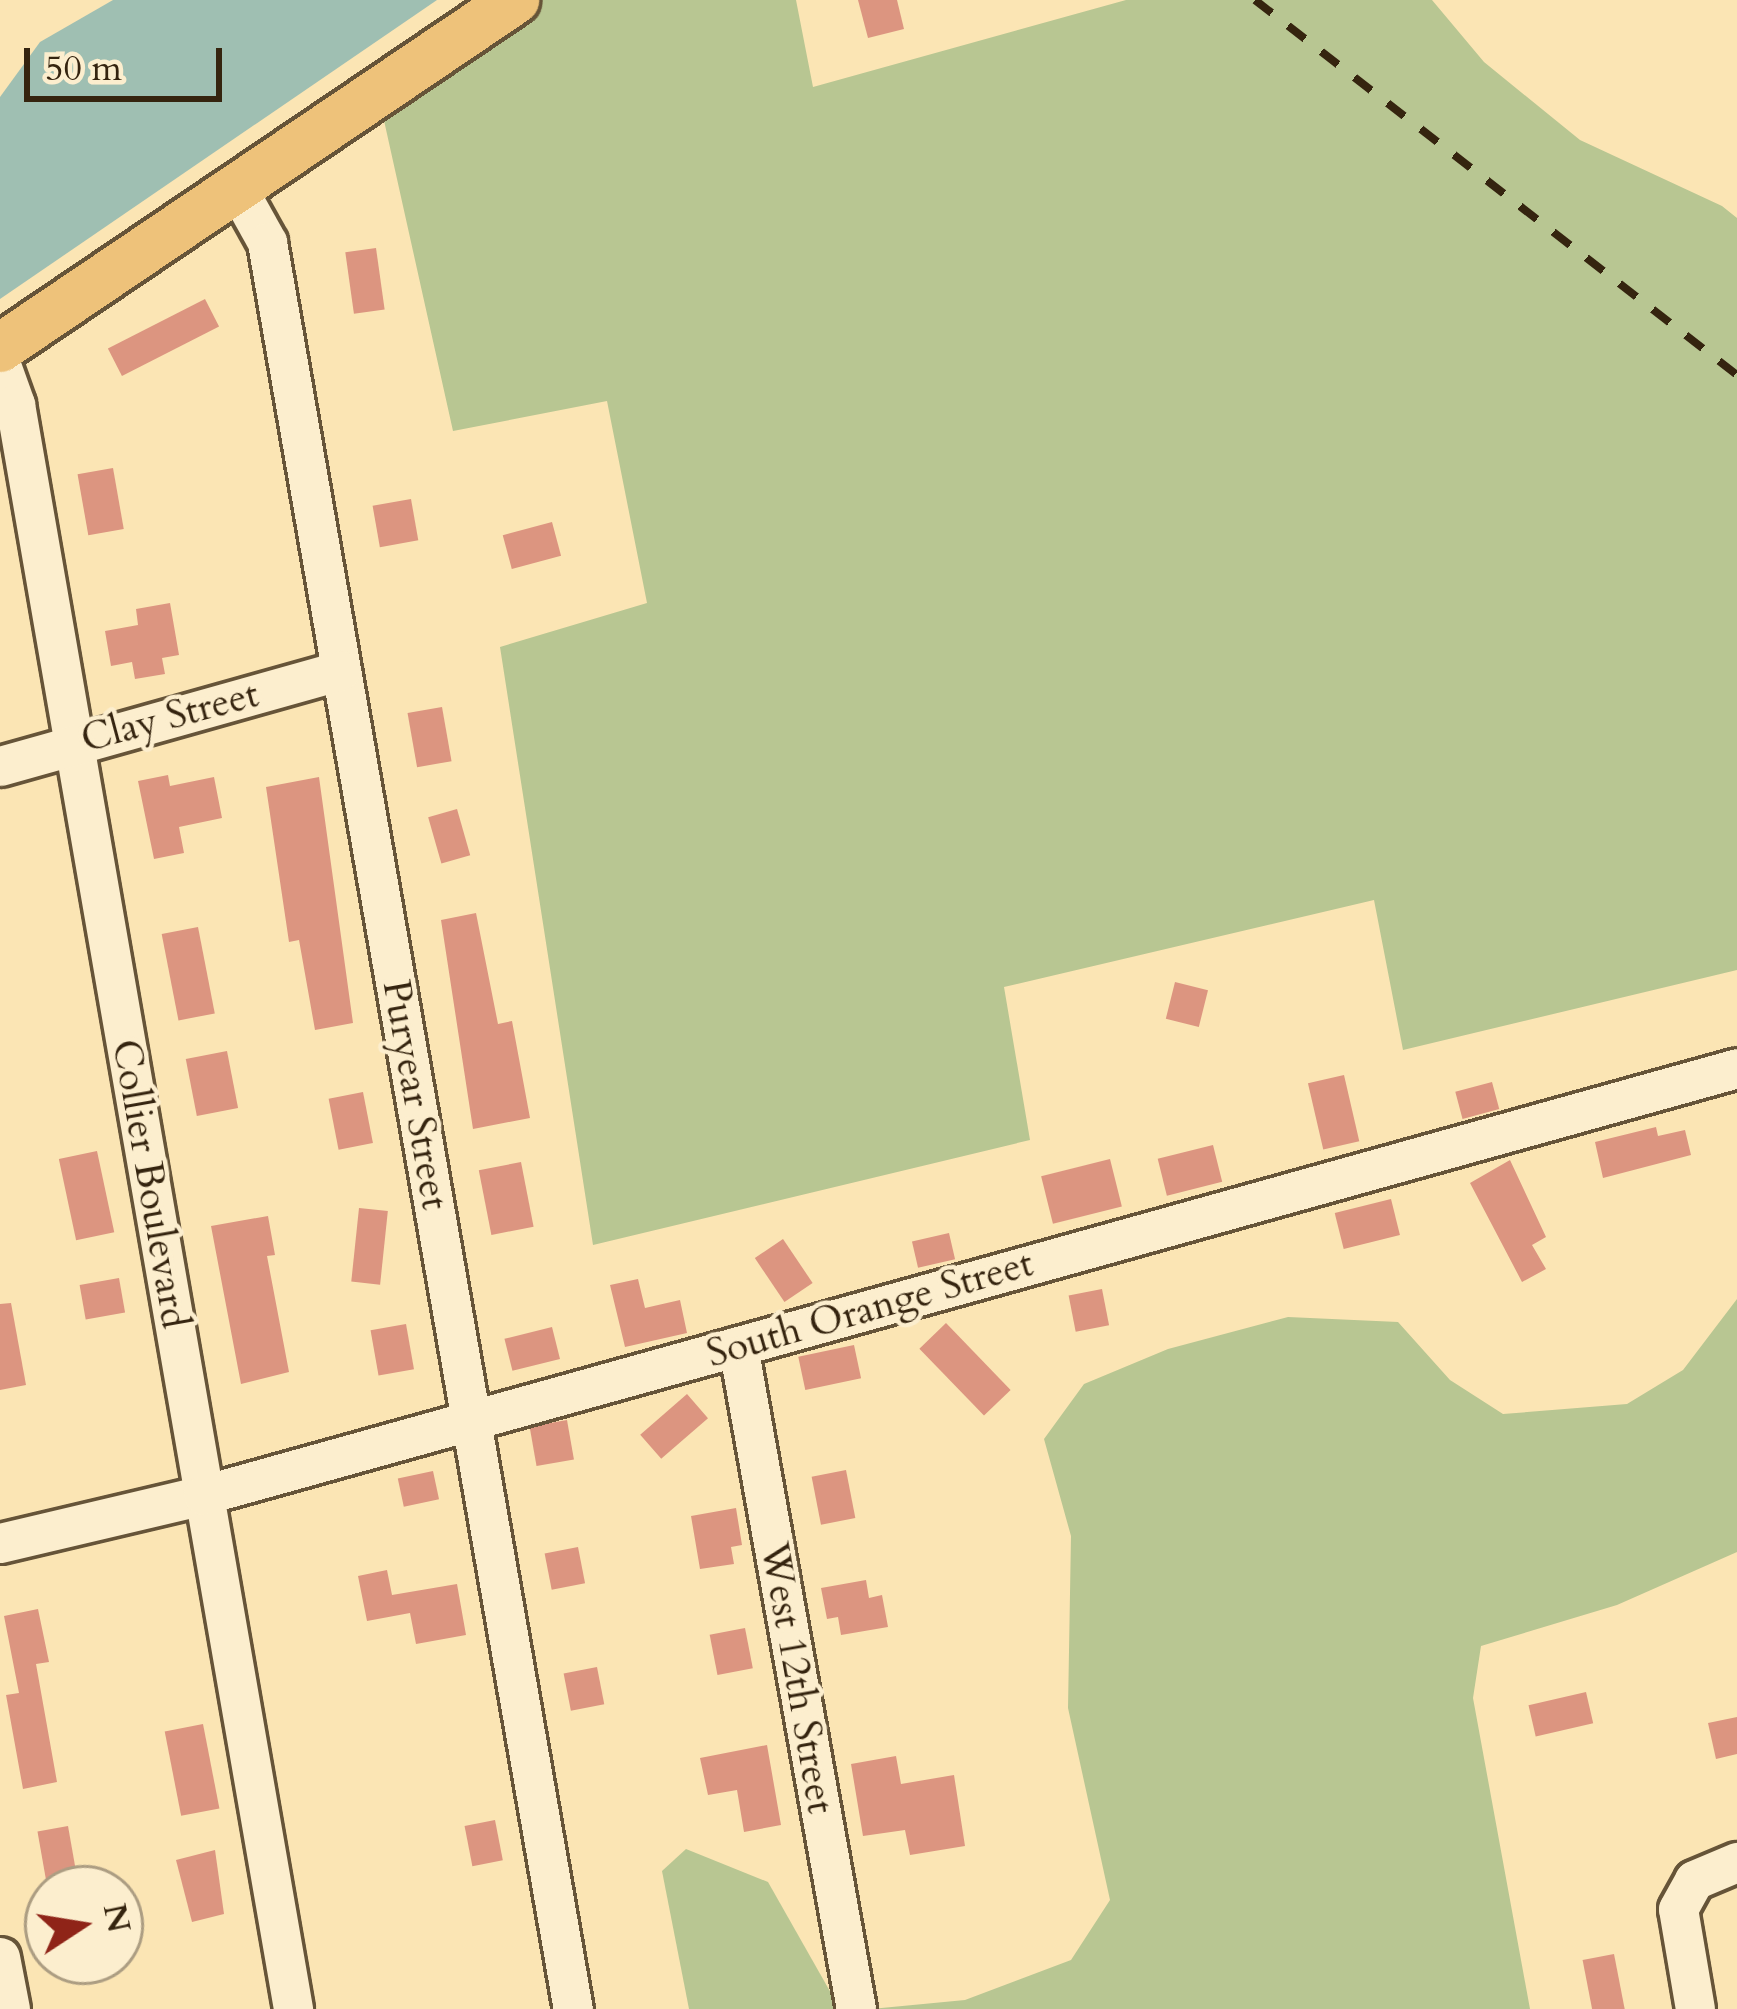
<!DOCTYPE html>
<html>
<head>
<meta charset="utf-8">
<style>
  body { margin:0 }
  #map { position:relative; width:1737px; height:2009px; overflow:hidden; background:#fbe5b4; font-family:Cardo,serif }
  div>[style] { position:absolute }
  .green>* { inset:0; background:#b8c692 }
  .water>* { inset:0; background:#9fbfb2 }
  .building>* { inset:0; background:#dc9580; transform-origin:0 0 }
  .roads { filter:drop-shadow(3px 0 #665438) drop-shadow(-3px 0 #665438) drop-shadow(0 3px #665438) drop-shadow(0 -3px #665438) }
  .minor>* { height:39px; margin:-19.5px; padding:0 19.5px; transform-origin:19.5px; border-radius:19.5px; background:#fceece }
  .major>* { height:48px; margin:-24px; padding:0 24px; transform-origin:24px; border-radius:24px; background:#eec27a }
  .rail>* { height:8px; margin-top:-4px; transform-origin:0; background:repeating-linear-gradient(90deg,#35240f 0 21px,transparent 0 42px) }
  span { translate:-50% -50%; white-space:nowrap; text-align:center; line-height:1.15; -webkit-text-stroke:9px #fceece; paint-order:stroke }
  .street-label { font-size:39px; color:#35240f }
  .north { position:absolute; left:24px; top:1865px; width:120px; height:120px; box-sizing:border-box; background:#fceece; border:3px solid #ac9d82; border-radius:50%; rotate:78deg; font-size:33px; font-weight:700; line-height:48px; text-align:center; color:#35240f }
  .north::after { content:''; display:block; margin:auto; width:42px; height:54px; background:#8f2418; clip-path:polygon(50% 0,100% 100%,50% 72%,0 100%) }
  .scale { position:absolute; left:24px; top:48px; width:198px; height:54px; box-sizing:border-box; border:6px solid #35240f; border-top:0; padding-left:15px; font-size:36px; line-height:42px; white-space:nowrap; color:#35240f; -webkit-text-stroke:9px #fceece; paint-order:stroke }
</style>
</head>
<body>
<div id="map">
  <div class="green">
    <div style="clip-path:polygon(540px 0,796px 0,813px 87px,1126px 0,1432px 0,1484px 62px,1580px 140px,1722px 206px,1737px 218px,1737px 970px,1403px 1050px,1374px 900px,1004px 987px,1030px 1140px,593px 1245px,500px 647px,647px 603px,607px 401px,453px 431px,381px 107px)"></div>
    <div style="clip-path:polygon(1737px 1299px,1737px 1552px,1617px 1605px,1481px 1646px,1473px 1698px,1530px 2009px,871px 2009px,965px 2000px,1071px 1960px,1110px 1900px,1068px 1708px,1071px 1536px,1044px 1439px,1084px 1384px,1168px 1349px,1288px 1317px,1398px 1322px,1450px 1380px,1503px 1414px,1627px 1404px,1683px 1370px)"></div>
    <div style="clip-path:polygon(686px 1849px,768px 1882px,840px 2009px,689px 2009px,662px 1871px)"></div>
  </div>
  <div class="water">
    <div style="clip-path:polygon(113px 0,437px 0,0 299px,0 97px,40px 42px)"></div>
  </div>
  <div class="building">
    <div style="clip-path:polygon(858px 0,897px 0,904px 29px,868px 38px)"></div>
    <div style="left:376px;top:248px;width:62px;height:31px;rotate:82deg"></div>
    <div style="left:205px;top:299px;width:31px;height:109px;rotate:63deg"></div>
    <div style="left:113px;top:468px;width:62px;height:36px;rotate:80deg"></div>
    <div style="left:411px;top:499px;width:42px;height:39px;rotate:80deg"></div>
    <div style="left:552px;top:522px;width:35px;height:51px;rotate:75deg"></div>
    <div style="clip-path:polygon(170px 603px,179px 655px,162px 658px,165px 674px,135px 679px,132px 662px,111px 666px,105px 631px,138px 625px,136px 609px)"></div>
    <div style="left:442px;top:707px;width:55px;height:35px;rotate:80deg"></div>
    <div style="clip-path:polygon(168px 775px,170px 786px,214px 777px,222px 818px,179px 827px,184px 853px,154px 859px,138px 781px)"></div>
    <div style="clip-path:polygon(319px 777px,353px 1023px,315px 1030px,299px 940px,289px 942px,266px 787px)"></div>
    <div style="left:457px;top:809px;width:48px;height:30px;rotate:74deg"></div>
    <div style="clip-path:polygon(476px 913px,498px 1024px,512px 1021px,530px 1118px,473px 1129px,441px 920px)"></div>
    <div style="left:198px;top:927px;width:88px;height:37px;rotate:79deg"></div>
    <div style="left:1175px;top:982px;width:34px;height:38px;rotate:14deg"></div>
    <div style="left:227px;top:1051px;width:58px;height:42px;rotate:79deg"></div>
    <div style="left:1344px;top:1075px;width:68px;height:37px;rotate:77deg"></div>
    <div style="left:1492px;top:1082px;width:28px;height:38px;rotate:75deg"></div>
    <div style="left:363px;top:1092px;width:52px;height:35px;rotate:79deg"></div>
    <div style="clip-path:polygon(1656px 1127px,1658px 1136px,1685px 1130px,1691px 1155px,1603px 1178px,1595px 1142px)"></div>
    <div style="left:1213px;top:1145px;width:38px;height:57px;rotate:76deg"></div>
    <div style="left:97px;top:1151px;width:83px;height:39px;rotate:78deg"></div>
    <div style="left:1110px;top:1159px;width:49px;height:71px;rotate:76deg"></div>
    <div style="clip-path:polygon(1510px 1160px,1546px 1237px,1532px 1245px,1546px 1269px,1522px 1282px,1470px 1183px)"></div>
    <div style="left:521px;top:1162px;width:66px;height:43px;rotate:79deg"></div>
    <div style="left:1391px;top:1199px;width:37px;height:58px;rotate:76deg"></div>
    <div style="left:359px;top:1208px;width:29px;height:74px;rotate:6deg"></div>
    <div style="clip-path:polygon(268px 1216px,275px 1255px,267px 1256px,289px 1372px,241px 1384px,211px 1226px)"></div>
    <div style="left:949px;top:1233px;width:27px;height:38px;rotate:77deg"></div>
    <div style="left:783px;top:1239px;width:53px;height:34px;rotate:56deg"></div>
    <div style="left:119px;top:1278px;width:35px;height:40px;rotate:80deg"></div>
    <div style="clip-path:polygon(638px 1279px,645px 1308px,680px 1300px,687px 1333px,625px 1347px,610px 1285px)"></div>
    <div style="left:1102px;top:1289px;width:37px;height:34px;rotate:79deg"></div>
    <div style="clip-path:polygon(11px 1303px,26px 1385px,0 1390px,0 1304px)"></div>
    <div style="left:946px;top:1323px;width:93px;height:37px;rotate:46deg"></div>
    <div style="left:406px;top:1324px;width:46px;height:36px;rotate:80deg"></div>
    <div style="left:552px;top:1327px;width:33px;height:49px;rotate:76deg"></div>
    <div style="left:854px;top:1345px;width:34px;height:57px;rotate:78deg"></div>
    <div style="left:687px;top:1394px;width:32px;height:62px;rotate:49deg"></div>
    <div style="left:567px;top:1420px;width:40px;height:38px;rotate:80deg"></div>
    <div style="left:846px;top:1470px;width:49px;height:35px;rotate:79deg"></div>
    <div style="left:433px;top:1471px;width:29px;height:36px;rotate:78deg"></div>
    <div style="clip-path:polygon(736px 1508px,742px 1545px,731px 1547px,734px 1564px,700px 1569px,691px 1516px)"></div>
    <div style="left:578px;top:1547px;width:37px;height:34px;rotate:79deg"></div>
    <div style="clip-path:polygon(387px 1570px,392px 1595px,457px 1584px,466px 1635px,416px 1644px,410px 1613px,367px 1621px,358px 1576px)"></div>
    <div style="clip-path:polygon(866px 1580px,869px 1598px,882px 1595px,888px 1627px,841px 1635px,838px 1617px,827px 1619px,821px 1588px)"></div>
    <div style="clip-path:polygon(38px 1609px,49px 1662px,36px 1664px,57px 1782px,23px 1789px,6px 1695px,19px 1693px,4px 1616px)"></div>
    <div style="left:745px;top:1628px;width:41px;height:36px;rotate:79deg"></div>
    <div style="left:597px;top:1667px;width:38px;height:34px;rotate:79deg"></div>
    <div style="left:1586px;top:1692px;width:32px;height:59px;rotate:77deg"></div>
    <div style="clip-path:polygon(1737px 1717px,1737px 1754px,1716px 1759px,1708px 1723px)"></div>
    <div style="left:203px;top:1724px;width:86px;height:39px;rotate:79deg"></div>
    <div style="clip-path:polygon(767px 1745px,781px 1825px,744px 1832px,737px 1790px,708px 1795px,700px 1758px)"></div>
    <div style="clip-path:polygon(896px 1756px,901px 1784px,954px 1775px,965px 1846px,910px 1855px,905px 1830px,863px 1836px,851px 1764px)"></div>
    <div style="left:495px;top:1820px;width:41px;height:31px;rotate:79deg"></div>
    <div style="left:68px;top:1826px;width:64px;height:31px;rotate:80deg"></div>
    <div style="clip-path:polygon(215px 1850px,224px 1914px,192px 1922px,176px 1860px)"></div>
    <div style="left:1614px;top:1954px;width:56px;height:32px;rotate:79deg"></div>
  </div>
  <div class="roads">
    <div class="minor">
      <div style="left:237px;top:188px;width:62px;rotate:60.9deg"></div>
      <div style="left:267px;top:242px;width:1793px;rotate:80.18deg"></div>
      <div style="left:0;top:362px;width:45px;rotate:70.3deg"></div>
      <div style="left:15px;top:404px;width:1629px;rotate:80.17deg"></div>
      <div style="left:0;top:766px;width:354px;rotate:-15.7deg"></div>
      <div style="left:738px;top:1346px;width:673px;rotate:79.91deg"></div>
      <div style="left:0;top:1543px;width:209px;rotate:-13.3deg"></div>
      <div style="left:203px;top:1495px;width:1592px;rotate:-15.55deg"></div>
      <div style="left:0;top:1957px;width:53px;rotate:79.1deg"></div>
      <div style="left:1695px;top:2009px;width:101px;rotate:-99.6deg"></div>
      <div style="left:1678px;top:1909px;width:33px;rotate:-61deg"></div>
      <div style="left:1694px;top:1880px;width:47px;rotate:-22.7deg"></div>
    </div>
    <div class="major">
      <div style="left:0;top:348px;width:622px;rotate:-34.05deg"></div>
    </div>
  </div>
  <div class="rail">
    <div style="left:1255px;top:0;width:611px;rotate:37.88deg"></div>
  </div>
  <div class="street-label">
    <span style="left:170px;top:717px;rotate:-15deg">Clay Street</span>
    <span style="left:415px;top:1095px;rotate:80deg">Puryear Street</span>
    <span style="left:150px;top:1184px;rotate:80deg">Collier Boulevard</span>
    <span style="left:870px;top:1309px;rotate:-16deg">South Orange Street</span>
    <span style="left:797px;top:1678px;rotate:80deg">West 12th Street</span>
  </div>
  <div class="north">N</div>
  <div class="scale">50 m</div>
</div>
</body>
</html>
